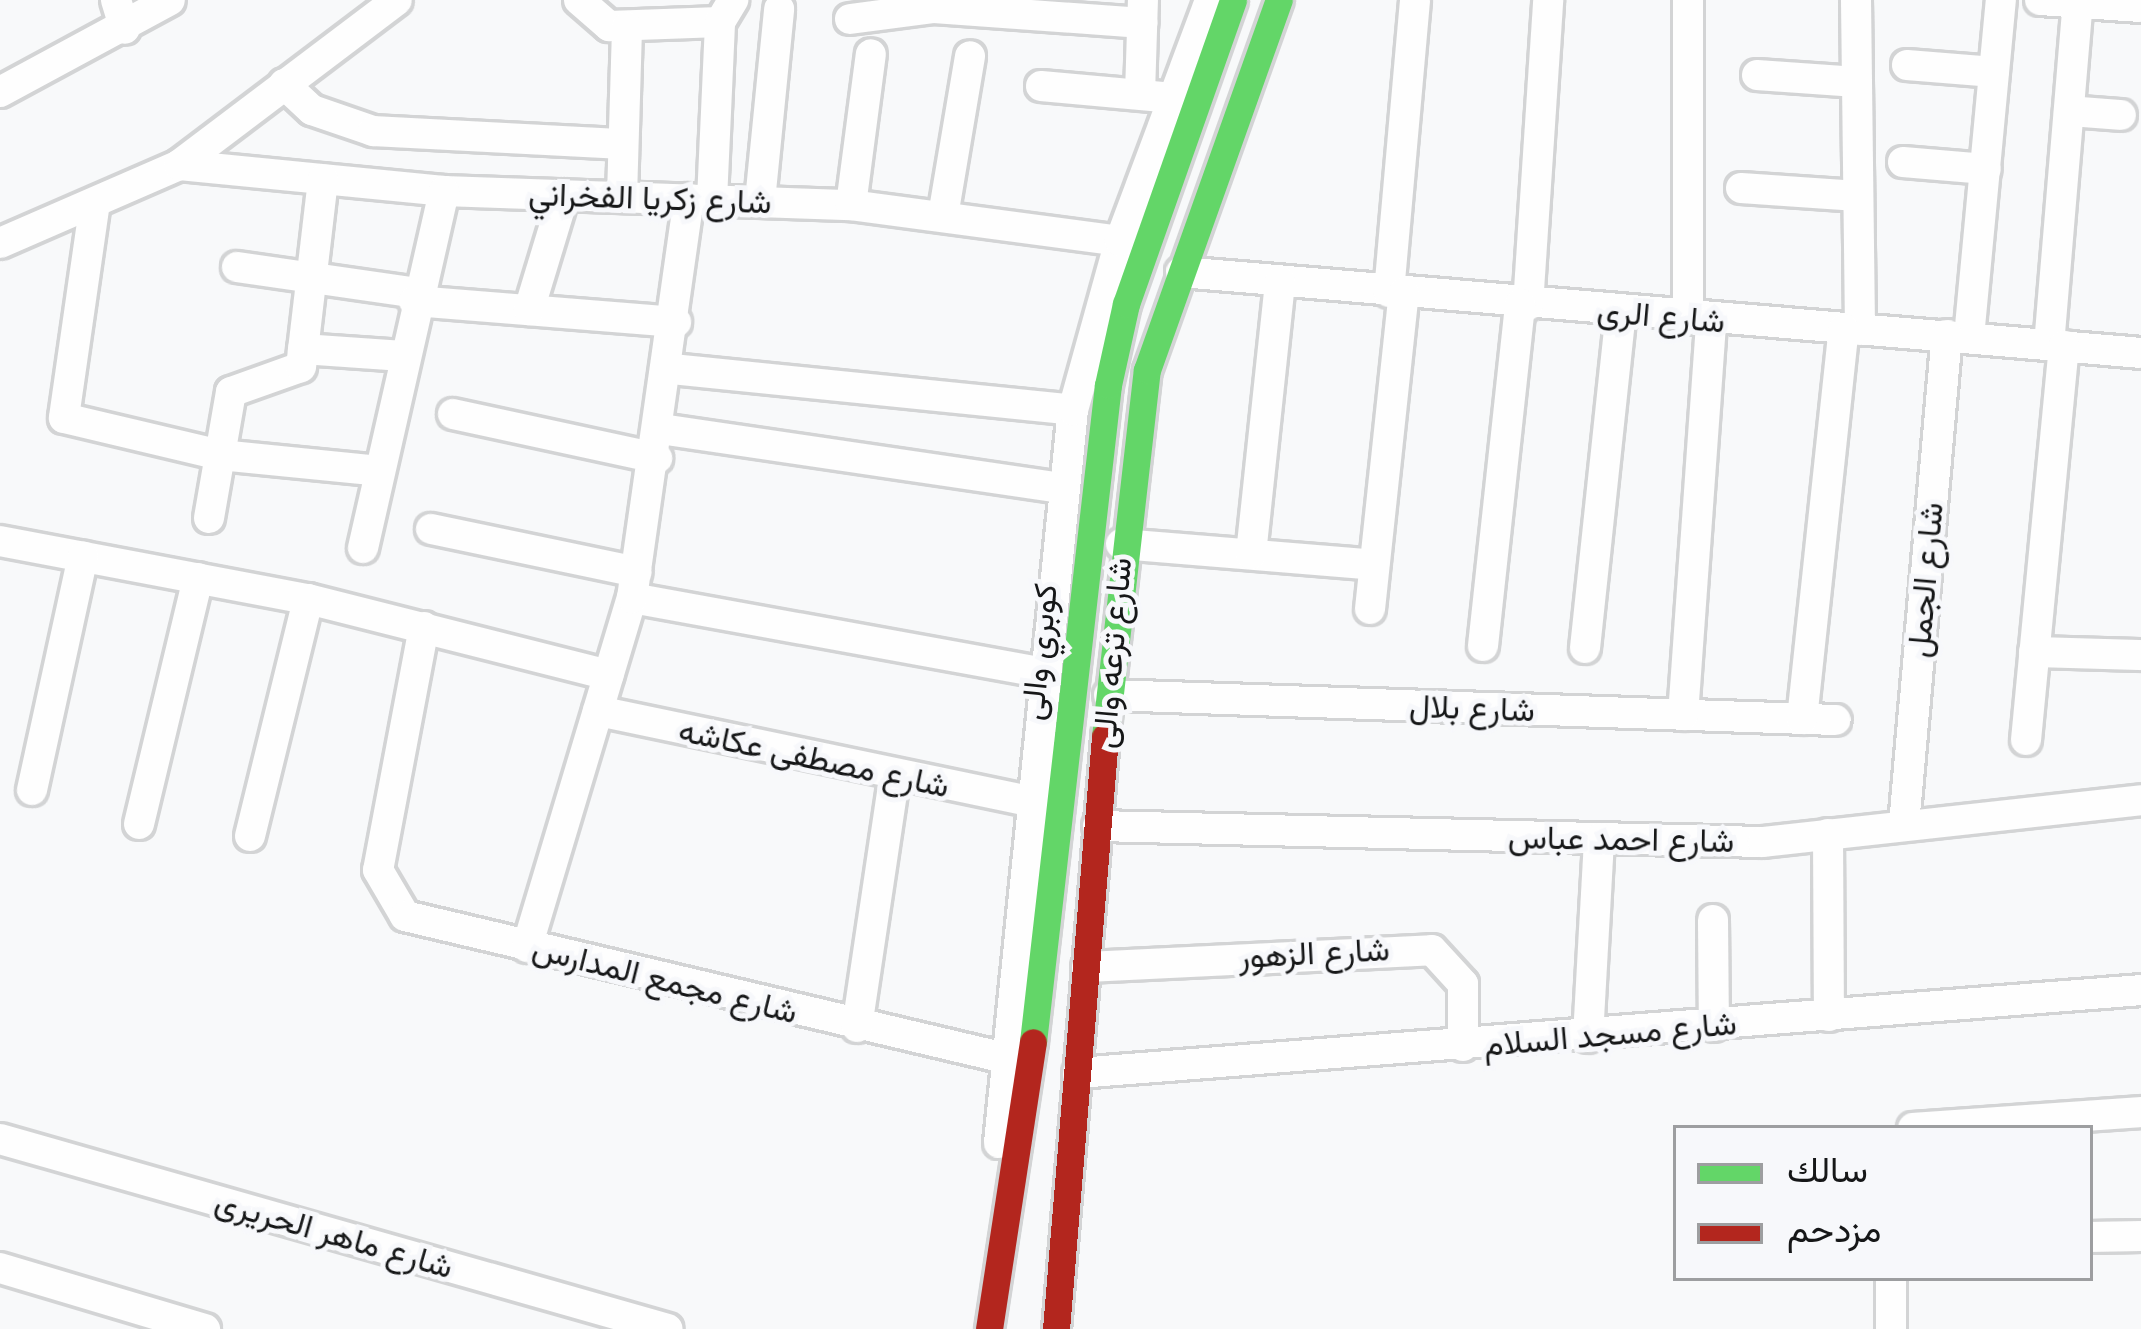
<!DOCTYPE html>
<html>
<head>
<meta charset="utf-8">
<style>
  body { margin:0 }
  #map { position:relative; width:2141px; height:1329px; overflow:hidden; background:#f8f9fa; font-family:Montserrat,Vazirmatn,sans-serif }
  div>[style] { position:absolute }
  .roads { filter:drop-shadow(3px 0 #d3d4d5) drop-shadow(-3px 0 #d3d4d5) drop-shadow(0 3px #d3d4d5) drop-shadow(0 -3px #d3d4d5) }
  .street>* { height:30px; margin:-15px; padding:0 15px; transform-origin:15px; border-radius:15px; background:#fefefe }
  .fast>* { height:27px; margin:-13.5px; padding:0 13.5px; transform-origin:13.5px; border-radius:13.5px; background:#63d668 }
  .jam>* { height:27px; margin:-13.5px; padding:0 13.5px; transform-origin:13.5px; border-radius:13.5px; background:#b3261e }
  span { translate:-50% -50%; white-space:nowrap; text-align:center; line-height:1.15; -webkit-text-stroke:10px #f7f8fb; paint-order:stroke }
  .street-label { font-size:33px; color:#161718 }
  .legend { position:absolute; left:1673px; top:1125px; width:420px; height:156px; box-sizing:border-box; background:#f7f8fb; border:3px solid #9d9ea0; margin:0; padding:15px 21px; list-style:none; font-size:36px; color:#161718 }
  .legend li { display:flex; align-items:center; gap:24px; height:60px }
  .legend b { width:60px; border:3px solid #9d9ea0 }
</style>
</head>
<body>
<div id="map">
  <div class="roads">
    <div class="street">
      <div style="left:116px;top:0;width:30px;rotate:73deg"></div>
      <div style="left:579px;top:0;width:40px;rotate:41deg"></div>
      <div style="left:609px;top:26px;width:111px;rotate:-2.1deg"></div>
      <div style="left:1856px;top:0;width:330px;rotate:89.3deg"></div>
      <div style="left:2040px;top:0;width:101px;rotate:4deg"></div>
      <div style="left:850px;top:19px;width:85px;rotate:-7.5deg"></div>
      <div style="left:934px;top:8px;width:209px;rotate:4.1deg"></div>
      <div style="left:1907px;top:65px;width:87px;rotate:4.6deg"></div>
      <div style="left:1757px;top:75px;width:100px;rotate:4deg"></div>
      <div style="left:284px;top:84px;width:38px;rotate:43deg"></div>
      <div style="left:312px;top:110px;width:65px;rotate:19deg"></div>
      <div style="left:373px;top:131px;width:250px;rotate:3deg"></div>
      <div style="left:1041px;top:86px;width:133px;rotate:5.2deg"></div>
      <div style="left:0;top:92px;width:193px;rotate:-28.4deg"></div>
      <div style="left:1140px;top:94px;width:94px;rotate:-88.2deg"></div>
      <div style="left:2069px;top:111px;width:52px;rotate:4.4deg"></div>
      <div style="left:1903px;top:162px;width:83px;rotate:4.8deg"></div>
      <div style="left:179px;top:165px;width:266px;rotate:5.6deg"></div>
      <div style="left:444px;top:191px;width:407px;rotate:2deg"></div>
      <div style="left:851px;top:205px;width:271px;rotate:7.6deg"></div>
      <div style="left:1741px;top:188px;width:117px;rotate:3.9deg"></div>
      <div style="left:622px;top:197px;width:170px;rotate:-88.3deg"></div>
      <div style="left:712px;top:200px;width:178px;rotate:-87.4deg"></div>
      <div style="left:720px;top:22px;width:26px;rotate:-59deg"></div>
      <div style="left:760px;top:201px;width:193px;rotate:-84.3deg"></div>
      <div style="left:851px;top:205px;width:152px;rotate:-82.5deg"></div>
      <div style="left:94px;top:209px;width:211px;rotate:98.2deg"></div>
      <div style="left:64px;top:418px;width:160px;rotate:13.3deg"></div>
      <div style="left:220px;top:455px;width:160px;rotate:5.7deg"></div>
      <div style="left:943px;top:216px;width:162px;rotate:-80.4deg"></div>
      <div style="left:0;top:243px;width:195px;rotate:-23.5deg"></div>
      <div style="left:179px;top:165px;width:273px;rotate:-37.1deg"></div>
      <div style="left:237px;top:267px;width:182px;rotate:8.2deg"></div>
      <div style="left:1181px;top:272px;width:963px;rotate:4.82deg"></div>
      <div style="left:1389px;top:292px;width:293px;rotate:-84.9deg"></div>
      <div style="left:414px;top:301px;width:263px;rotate:4.6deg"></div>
      <div style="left:1528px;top:305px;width:306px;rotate:-86.2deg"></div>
      <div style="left:529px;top:310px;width:120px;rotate:-73.1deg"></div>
      <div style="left:1688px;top:319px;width:319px;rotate:-90deg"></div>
      <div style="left:1969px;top:337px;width:339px;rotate:-84.6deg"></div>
      <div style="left:2049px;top:345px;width:346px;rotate:-85.2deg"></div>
      <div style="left:303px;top:349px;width:100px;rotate:4deg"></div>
      <div style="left:672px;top:369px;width:403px;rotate:5.8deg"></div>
      <div style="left:453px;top:414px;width:209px;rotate:12.2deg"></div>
      <div style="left:661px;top:429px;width:404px;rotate:8.4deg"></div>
      <div style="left:209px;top:518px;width:128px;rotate:-80.1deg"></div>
      <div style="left:231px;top:392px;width:74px;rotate:-19.7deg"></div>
      <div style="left:301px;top:367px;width:189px;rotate:-83.3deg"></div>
      <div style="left:431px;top:529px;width:210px;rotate:11.8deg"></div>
      <div style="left:0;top:541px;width:313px;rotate:10.7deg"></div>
      <div style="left:308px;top:599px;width:310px;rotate:14.2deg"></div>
      <div style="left:1121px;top:544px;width:254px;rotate:4.7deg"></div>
      <div style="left:363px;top:548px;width:366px;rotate:-77.2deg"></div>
      <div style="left:1251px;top:554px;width:274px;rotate:-83.9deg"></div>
      <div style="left:632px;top:598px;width:418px;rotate:10.3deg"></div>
      <div style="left:1370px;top:609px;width:318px;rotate:-83.9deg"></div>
      <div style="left:424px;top:627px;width:247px;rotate:100.7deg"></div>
      <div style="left:378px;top:870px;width:53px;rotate:59.6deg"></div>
      <div style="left:405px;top:916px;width:617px;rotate:13.32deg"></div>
      <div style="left:1483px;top:646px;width:344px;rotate:-83.8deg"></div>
      <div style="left:1585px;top:648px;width:337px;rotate:-83.9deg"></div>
      <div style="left:2034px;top:652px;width:107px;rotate:1.6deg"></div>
      <div style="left:1109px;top:695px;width:727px;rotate:1.97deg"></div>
      <div style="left:598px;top:711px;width:441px;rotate:11.8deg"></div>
      <div style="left:1683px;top:715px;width:395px;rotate:-85.9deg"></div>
      <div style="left:1802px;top:719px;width:392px;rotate:-83.9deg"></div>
      <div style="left:2026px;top:740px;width:396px;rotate:-84.5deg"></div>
      <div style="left:32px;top:790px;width:239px;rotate:-77.7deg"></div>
      <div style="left:139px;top:824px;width:253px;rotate:-76.5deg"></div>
      <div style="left:1904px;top:825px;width:492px;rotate:-85deg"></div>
      <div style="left:1098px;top:826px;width:665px;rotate:1.38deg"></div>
      <div style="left:1763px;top:842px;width:380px;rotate:-6.3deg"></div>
      <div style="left:1828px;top:834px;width:182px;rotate:89.7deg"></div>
      <div style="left:250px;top:836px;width:244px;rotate:-76.2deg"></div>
      <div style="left:1713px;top:920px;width:106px;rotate:89.5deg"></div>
      <div style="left:527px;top:947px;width:364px;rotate:-73.3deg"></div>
      <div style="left:632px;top:598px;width:403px;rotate:-81.9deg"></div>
      <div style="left:1087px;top:967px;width:345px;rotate:-2.8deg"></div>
      <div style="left:1432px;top:950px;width:46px;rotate:47.6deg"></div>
      <div style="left:1463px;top:984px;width:62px;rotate:90deg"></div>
      <div style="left:857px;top:1027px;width:250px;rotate:-81.5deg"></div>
      <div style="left:1588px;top:1037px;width:199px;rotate:-86.8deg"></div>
      <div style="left:1078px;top:1073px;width:1066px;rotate:-4.46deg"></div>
      <div style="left:1913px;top:1128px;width:229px;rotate:-4deg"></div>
      <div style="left:0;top:1139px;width:694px;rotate:15.88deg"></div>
      <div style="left:999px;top:1143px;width:737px;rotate:-84.24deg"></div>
      <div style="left:1073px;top:410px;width:175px;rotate:-74.5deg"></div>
      <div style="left:1120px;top:241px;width:251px;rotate:-69.5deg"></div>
      <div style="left:2090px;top:1237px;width:51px;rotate:-1.1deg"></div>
      <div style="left:0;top:1268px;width:214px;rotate:16.6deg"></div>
      <div style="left:1891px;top:1329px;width:51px;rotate:-90deg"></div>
    </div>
    <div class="fast">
      <div style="left:1105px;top:737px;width:369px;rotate:-83.5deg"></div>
      <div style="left:1147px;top:370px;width:393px;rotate:-70.4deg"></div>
      <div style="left:1033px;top:1042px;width:661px;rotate:-83.49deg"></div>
      <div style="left:1108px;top:385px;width:83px;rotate:-77.5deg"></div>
      <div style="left:1126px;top:304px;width:322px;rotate:-70.6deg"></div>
    </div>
    <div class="jam">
      <div style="left:989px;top:1329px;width:290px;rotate:-81.3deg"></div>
      <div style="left:1056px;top:1329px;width:594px;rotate:-85.27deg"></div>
    </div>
  </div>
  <div class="street-label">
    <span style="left:650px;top:198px;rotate:2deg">شارع زكريا الفخراني</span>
    <span style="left:1661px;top:316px;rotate:5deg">شارع الرى</span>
    <span style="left:1925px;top:580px;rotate:-85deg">شارع الجمل</span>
    <span style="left:1039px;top:652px;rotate:-84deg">كوبري والى</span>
    <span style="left:1112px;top:653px;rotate:-85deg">شارع ترعه والى</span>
    <span style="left:1472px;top:708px;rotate:2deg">شارع بلال</span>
    <span style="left:814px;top:758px;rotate:12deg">شارع مصطفى عكاشه</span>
    <span style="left:1621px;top:839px;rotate:1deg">شارع احمد عباس</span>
    <span style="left:1314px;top:953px;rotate:-3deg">شارع الزهور</span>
    <span style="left:665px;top:980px;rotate:14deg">شارع مجمع المدارس</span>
    <span style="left:1610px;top:1034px;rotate:-5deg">شارع مسجد السلام</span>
    <span style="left:334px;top:1234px;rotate:16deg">شارع ماهر الحريرى</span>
  </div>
  <ul class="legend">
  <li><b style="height:15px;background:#63d668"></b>سالك</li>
  <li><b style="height:15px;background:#b3261e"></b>مزدحم</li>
  </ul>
</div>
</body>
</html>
